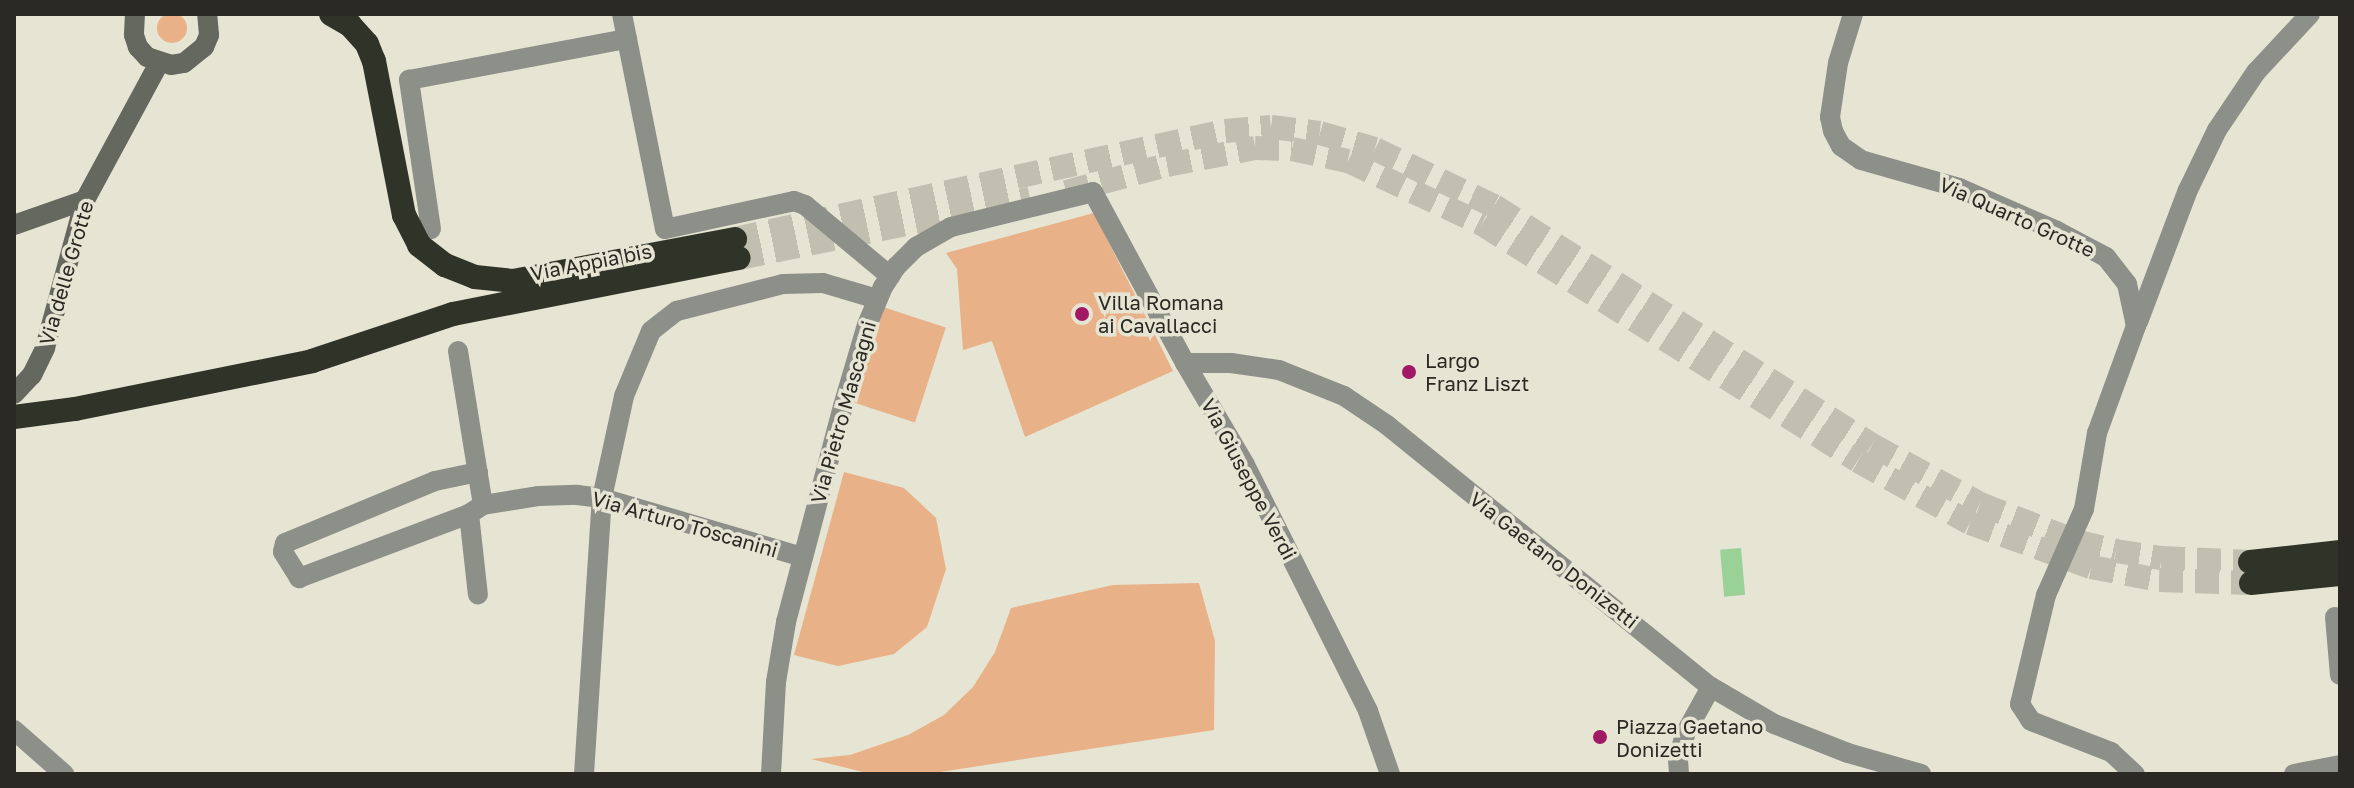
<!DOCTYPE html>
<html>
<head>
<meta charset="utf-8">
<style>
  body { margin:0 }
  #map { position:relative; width:2354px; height:788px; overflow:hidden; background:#e6e4d3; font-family:"Golos Text",sans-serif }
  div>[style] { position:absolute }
  .green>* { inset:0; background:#e9b187; transform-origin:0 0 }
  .round { border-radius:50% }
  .water>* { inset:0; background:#99d197; transform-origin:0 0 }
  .highway-tunnel>* { height:24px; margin-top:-12px; transform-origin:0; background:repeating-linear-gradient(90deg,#c0bfb0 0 24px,transparent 0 36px) }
  .street>* { height:20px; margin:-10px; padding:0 10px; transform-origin:10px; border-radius:10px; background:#8d8f89 }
  .secondary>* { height:20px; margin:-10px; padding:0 10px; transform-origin:10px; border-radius:10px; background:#64685e }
  .highway>* { height:24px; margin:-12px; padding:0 12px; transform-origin:12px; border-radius:12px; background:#303428 }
  .dots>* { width:22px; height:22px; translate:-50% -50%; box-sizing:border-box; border:4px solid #e6e4d3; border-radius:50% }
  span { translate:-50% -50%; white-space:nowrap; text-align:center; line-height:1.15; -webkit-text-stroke:7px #e6e4d3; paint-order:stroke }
  .street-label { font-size:20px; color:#2a2923 }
  .poi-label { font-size:20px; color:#2a2923 }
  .left { translate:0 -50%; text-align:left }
  .frame { position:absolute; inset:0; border:16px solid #2a2923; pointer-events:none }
</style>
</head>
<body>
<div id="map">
  <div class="green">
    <div class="round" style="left:157px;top:13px;width:30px;height:30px"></div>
    <div style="clip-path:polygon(1094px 213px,1173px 371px,1025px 437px,992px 341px,963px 350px,957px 269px,946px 253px)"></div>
    <div style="left:883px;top:307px;width:66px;height:100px;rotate:18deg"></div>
    <div style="clip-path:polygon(844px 472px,904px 488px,936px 518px,946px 569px,927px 627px,894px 654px,838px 666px,794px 655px)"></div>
    <div style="clip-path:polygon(1199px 583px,1215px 641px,1214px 730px,927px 774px,871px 774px,811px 759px,850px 755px,908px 735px,944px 715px,973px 687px,995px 652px,1011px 608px,1113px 585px)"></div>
  </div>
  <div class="water">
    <div style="left:1741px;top:548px;width:47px;height:21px;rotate:85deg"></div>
  </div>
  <div class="highway-tunnel">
    <div style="left:1066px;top:192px;width:105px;rotate:-15deg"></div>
    <div style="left:1167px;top:165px;width:90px;rotate:-10.9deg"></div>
    <div style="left:1255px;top:148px;width:37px;rotate:2deg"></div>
    <div style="left:1292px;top:149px;width:57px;rotate:12.1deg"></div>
    <div style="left:1348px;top:161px;width:148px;rotate:25.2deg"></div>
    <div style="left:1482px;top:224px;width:444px;rotate:32.2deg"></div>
    <div style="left:1858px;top:461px;width:128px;rotate:29deg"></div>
    <div style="left:1970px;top:523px;width:129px;rotate:20deg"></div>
    <div style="left:2091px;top:567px;width:69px;rotate:10.8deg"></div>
    <div style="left:2159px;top:580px;width:92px;rotate:1.9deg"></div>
    <div style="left:735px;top:239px;width:502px;rotate:-12.43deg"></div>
    <div style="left:1225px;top:131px;width:46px;rotate:-5deg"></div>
    <div style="left:1271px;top:127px;width:49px;rotate:7deg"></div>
    <div style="left:1320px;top:133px;width:57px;rotate:16.2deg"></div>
    <div style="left:1375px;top:149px;width:132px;rotate:25.6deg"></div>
    <div style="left:1494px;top:206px;width:447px;rotate:32.3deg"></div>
    <div style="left:1872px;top:445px;width:123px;rotate:28.6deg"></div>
    <div style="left:1980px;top:504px;width:105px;rotate:21.2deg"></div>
    <div style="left:2078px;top:542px;width:39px;rotate:13deg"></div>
    <div style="left:2116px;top:551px;width:46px;rotate:8.8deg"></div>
    <div style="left:2161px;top:558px;width:89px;rotate:2.6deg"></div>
    <div style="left:739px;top:258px;width:297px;rotate:-11.5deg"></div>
  </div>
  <div class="street">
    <div style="left:622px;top:14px;width:219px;rotate:78.7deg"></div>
    <div style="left:665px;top:229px;width:132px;rotate:-12.2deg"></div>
    <div style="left:794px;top:201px;width:12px;rotate:20deg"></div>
    <div style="left:805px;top:205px;width:111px;rotate:39.9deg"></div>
    <div style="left:1853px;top:14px;width:51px;rotate:107deg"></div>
    <div style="left:1838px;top:63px;width:55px;rotate:98.4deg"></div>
    <div style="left:1830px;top:117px;width:14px;rotate:78deg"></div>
    <div style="left:1833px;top:131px;width:17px;rotate:62deg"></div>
    <div style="left:1841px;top:146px;width:24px;rotate:35deg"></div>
    <div style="left:1861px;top:160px;width:102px;rotate:15.9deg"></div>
    <div style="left:1959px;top:188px;width:107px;rotate:23.7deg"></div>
    <div style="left:2057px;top:231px;width:55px;rotate:28deg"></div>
    <div style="left:2106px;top:257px;width:34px;rotate:52deg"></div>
    <div style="left:2127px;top:284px;width:43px;rotate:77.9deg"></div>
    <div style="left:2136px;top:326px;width:114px;rotate:110deg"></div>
    <div style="left:2097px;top:433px;width:77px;rotate:99.7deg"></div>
    <div style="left:2084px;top:509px;width:94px;rotate:113.8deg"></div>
    <div style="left:2046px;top:595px;width:112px;rotate:103.4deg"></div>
    <div style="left:2020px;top:704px;width:20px;rotate:57deg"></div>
    <div style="left:2031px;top:721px;width:86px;rotate:21.2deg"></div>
    <div style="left:2111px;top:752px;width:33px;rotate:43deg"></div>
    <div style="left:431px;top:229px;width:151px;rotate:-98.4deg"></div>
    <div style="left:409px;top:80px;width:222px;rotate:-10.7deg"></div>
    <div style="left:2138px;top:322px;width:141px;rotate:-69.3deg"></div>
    <div style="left:2188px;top:190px;width:67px;rotate:-64.2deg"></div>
    <div style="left:2217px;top:130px;width:70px;rotate:-56.1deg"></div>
    <div style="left:2256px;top:72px;width:79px;rotate:-47deg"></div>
    <div style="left:458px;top:351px;width:156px;rotate:80.8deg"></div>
    <div style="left:483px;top:505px;width:57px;rotate:-9.1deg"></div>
    <div style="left:539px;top:496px;width:38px;rotate:-2deg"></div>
    <div style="left:577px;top:495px;width:25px;rotate:7deg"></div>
    <div style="left:602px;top:498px;width:209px;rotate:16.4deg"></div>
    <div style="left:1185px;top:363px;width:46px"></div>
    <div style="left:1231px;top:363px;width:49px;rotate:8.3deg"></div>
    <div style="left:1279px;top:370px;width:70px;rotate:21.8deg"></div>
    <div style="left:1344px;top:396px;width:52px;rotate:34deg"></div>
    <div style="left:1387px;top:425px;width:417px;rotate:39deg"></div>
    <div style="left:1711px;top:687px;width:73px;rotate:30.4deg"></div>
    <div style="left:1774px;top:724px;width:79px;rotate:21.4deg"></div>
    <div style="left:1848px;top:753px;width:76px;rotate:16deg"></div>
    <div style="left:478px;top:472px;width:44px;rotate:168.2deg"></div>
    <div style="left:435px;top:481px;width:162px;rotate:157.5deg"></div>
    <div style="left:285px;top:543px;width:9px;rotate:103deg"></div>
    <div style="left:283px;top:552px;width:31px;rotate:58deg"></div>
    <div style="left:299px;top:578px;width:182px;rotate:-20.6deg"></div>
    <div style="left:469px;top:514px;width:17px;rotate:-33deg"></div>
    <div style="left:469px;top:514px;width:81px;rotate:83.7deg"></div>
    <div style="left:2335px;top:617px;width:58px;rotate:85.1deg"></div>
    <div style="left:14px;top:730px;width:67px;rotate:41.3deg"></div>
    <div style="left:584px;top:774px;width:277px;rotate:-86.3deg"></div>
    <div style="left:602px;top:498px;width:104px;rotate:-77.8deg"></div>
    <div style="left:624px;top:396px;width:70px;rotate:-67.4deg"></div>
    <div style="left:651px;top:331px;width:33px;rotate:-38deg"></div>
    <div style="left:677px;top:311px;width:109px;rotate:-14.3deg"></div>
    <div style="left:783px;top:284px;width:40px;rotate:-1.4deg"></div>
    <div style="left:823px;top:283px;width:56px;rotate:16.5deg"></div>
    <div style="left:771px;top:774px;width:92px;rotate:-86.9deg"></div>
    <div style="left:776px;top:682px;width:61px;rotate:-80.5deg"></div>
    <div style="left:786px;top:622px;width:223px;rotate:-75.2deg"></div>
    <div style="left:843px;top:406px;width:84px;rotate:-73.5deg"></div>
    <div style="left:867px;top:325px;width:41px;rotate:-67.2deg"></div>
    <div style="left:883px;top:287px;width:24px;rotate:-57deg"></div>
    <div style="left:896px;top:267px;width:28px;rotate:-45deg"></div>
    <div style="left:916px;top:247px;width:40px;rotate:-29.7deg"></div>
    <div style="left:951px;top:227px;width:146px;rotate:-13.8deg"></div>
    <div style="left:1093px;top:192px;width:194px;rotate:61.7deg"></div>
    <div style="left:1185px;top:363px;width:118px;rotate:59.5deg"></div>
    <div style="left:1245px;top:465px;width:275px;rotate:63.4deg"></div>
    <div style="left:1368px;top:711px;width:67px;rotate:70.8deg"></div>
    <div style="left:1679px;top:774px;width:16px;rotate:-94deg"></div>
    <div style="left:1678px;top:758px;width:27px;rotate:-73deg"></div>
    <div style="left:1686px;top:732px;width:51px;rotate:-60.9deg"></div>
    <div style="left:2294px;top:774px;width:47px;rotate:-11.1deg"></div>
  </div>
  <div class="secondary">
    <div style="left:135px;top:14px;width:21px;rotate:93deg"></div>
    <div style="left:134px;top:35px;width:13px;rotate:72deg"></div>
    <div style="left:138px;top:47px;width:13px;rotate:48deg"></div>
    <div style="left:147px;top:57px;width:25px;rotate:18deg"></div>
    <div style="left:171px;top:65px;width:13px;rotate:-9deg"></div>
    <div style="left:184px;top:63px;width:26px;rotate:-39deg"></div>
    <div style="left:204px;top:47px;width:13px;rotate:-67deg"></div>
    <div style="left:209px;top:35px;width:21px;rotate:-95deg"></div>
    <div style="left:14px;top:225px;width:75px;rotate:-19.4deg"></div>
    <div style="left:14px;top:394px;width:26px;rotate:-47deg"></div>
    <div style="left:32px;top:375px;width:30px;rotate:-64deg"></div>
    <div style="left:45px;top:348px;width:153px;rotate:-74.9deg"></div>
    <div style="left:85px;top:200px;width:156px;rotate:-61.6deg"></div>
  </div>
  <div class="highway">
    <div style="left:331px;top:14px;width:22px;rotate:30deg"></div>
    <div style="left:350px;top:25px;width:25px;rotate:48deg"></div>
    <div style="left:367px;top:44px;width:18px;rotate:68deg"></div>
    <div style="left:374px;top:61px;width:157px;rotate:79deg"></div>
    <div style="left:404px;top:215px;width:34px;rotate:63deg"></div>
    <div style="left:419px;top:245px;width:33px;rotate:38deg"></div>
    <div style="left:445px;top:265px;width:32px;rotate:22deg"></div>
    <div style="left:475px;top:277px;width:38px;rotate:6deg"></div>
    <div style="left:513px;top:281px;width:226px;rotate:-10.7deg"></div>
    <div style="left:14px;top:417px;width:62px;rotate:-7.5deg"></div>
    <div style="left:75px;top:409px;width:242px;rotate:-11.4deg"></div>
    <div style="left:312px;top:361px;width:149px;rotate:-18.4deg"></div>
    <div style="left:453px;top:314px;width:291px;rotate:-11.1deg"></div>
    <div style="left:2250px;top:562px;width:91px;rotate:-6.3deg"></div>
    <div style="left:2251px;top:583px;width:89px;rotate:-5.8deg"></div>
  </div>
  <div class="dots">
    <div style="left:1082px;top:314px;background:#a11965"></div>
    <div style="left:1409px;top:372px;background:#a11965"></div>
    <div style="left:1600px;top:737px;background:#a11965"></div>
  </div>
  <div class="street-label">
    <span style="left:2017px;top:217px;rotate:24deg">Via Quarto Grotte</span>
    <span style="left:591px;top:262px;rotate:-11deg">Via Appia bis</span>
    <span style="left:66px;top:273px;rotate:-74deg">Via delle Grotte</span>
    <span style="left:843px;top:412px;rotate:-74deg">Via Pietro Mascagni</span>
    <span style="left:1249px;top:479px;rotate:62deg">Via Giuseppe Verdi</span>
    <span style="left:685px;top:524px;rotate:16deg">Via Arturo Toscanini</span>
    <span style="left:1554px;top:560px;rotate:38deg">Via Gaetano Donizetti</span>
  </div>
  <div class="poi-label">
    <span class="left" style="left:1098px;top:314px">Villa Romana<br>ai Cavallacci</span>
    <span class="left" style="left:1425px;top:372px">Largo<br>Franz Liszt</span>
    <span class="left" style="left:1616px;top:738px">Piazza Gaetano<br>Donizetti</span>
  </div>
  <div class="frame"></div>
</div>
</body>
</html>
